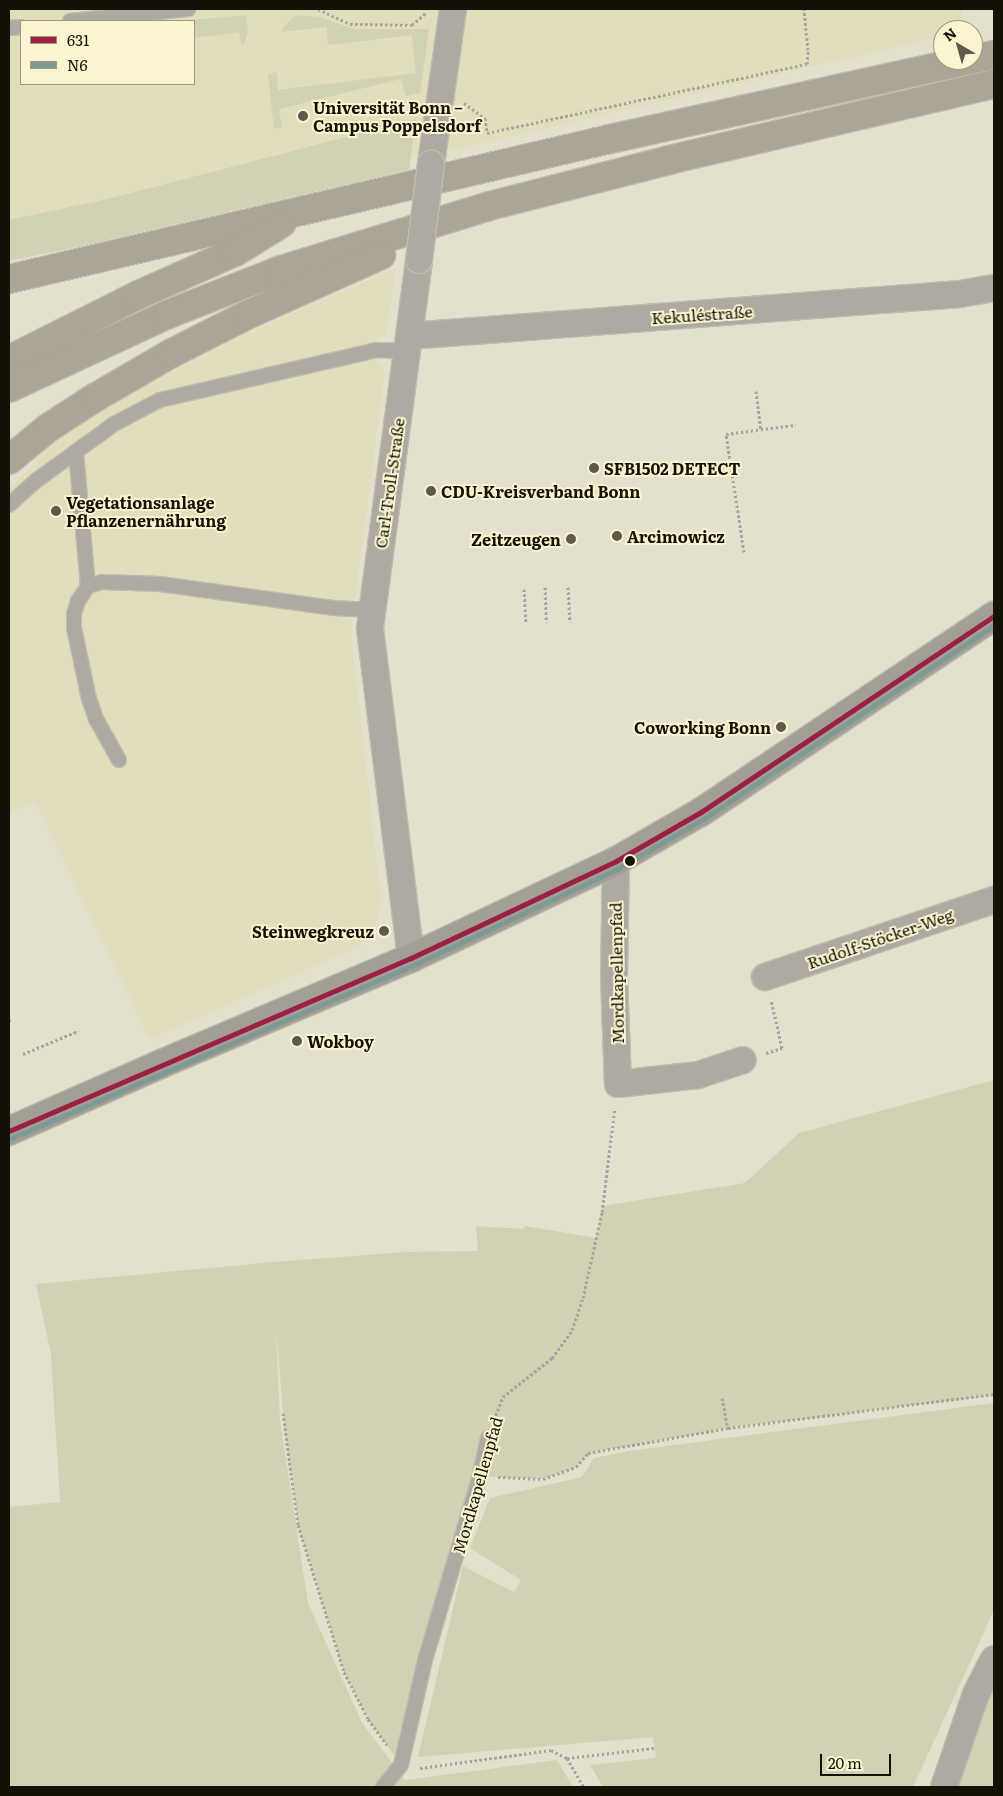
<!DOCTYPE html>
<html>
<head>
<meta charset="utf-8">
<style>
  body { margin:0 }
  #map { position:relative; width:1003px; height:1796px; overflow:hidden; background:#e3e0cd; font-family:Literata,serif }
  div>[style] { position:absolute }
  .built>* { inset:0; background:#e2ddbc }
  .green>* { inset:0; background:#d1d1b3 }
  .path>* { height:3px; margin-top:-1.5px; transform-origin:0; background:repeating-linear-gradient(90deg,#a8a49a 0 2.5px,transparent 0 5px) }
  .roads { filter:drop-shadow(1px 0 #c0bdaf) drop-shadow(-1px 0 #c0bdaf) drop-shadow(0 1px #c0bdaf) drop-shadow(0 -1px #c0bdaf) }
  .lane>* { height:14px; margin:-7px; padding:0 7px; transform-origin:7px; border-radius:7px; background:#aeaaa1 }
  .street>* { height:26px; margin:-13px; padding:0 13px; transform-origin:13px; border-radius:13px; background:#aeaaa1 }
  .secondary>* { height:28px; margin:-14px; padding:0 14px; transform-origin:14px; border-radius:14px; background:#a49f94 }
  .highway>* { height:28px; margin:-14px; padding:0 14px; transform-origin:14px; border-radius:14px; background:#aba597 }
  .bridges { filter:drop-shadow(1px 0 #c0bdaf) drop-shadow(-1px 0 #c0bdaf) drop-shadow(0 1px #c0bdaf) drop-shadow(0 -1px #c0bdaf) }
  .street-bridge>* { height:26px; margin:-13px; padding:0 13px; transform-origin:13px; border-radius:13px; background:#aeaaa1 }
  .bus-1>* { height:5px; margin:-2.5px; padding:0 2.5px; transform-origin:2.5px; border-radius:2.5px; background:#991f44 }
  .bus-2>* { height:5px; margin:-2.5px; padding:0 2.5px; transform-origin:2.5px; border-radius:2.5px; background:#7f9995 }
  .dots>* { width:14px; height:14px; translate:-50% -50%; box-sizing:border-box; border:2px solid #fbf4d0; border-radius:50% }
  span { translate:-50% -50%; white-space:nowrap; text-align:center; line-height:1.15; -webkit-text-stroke:4px #fbf4d0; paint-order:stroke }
  .poi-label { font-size:16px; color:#141206; font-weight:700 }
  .left { translate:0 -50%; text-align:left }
  .right { translate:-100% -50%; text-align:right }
  .street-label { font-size:16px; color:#141206 }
  .frame { position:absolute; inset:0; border:10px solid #141206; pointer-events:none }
  .legend { position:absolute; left:20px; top:20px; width:175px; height:65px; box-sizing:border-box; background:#fbf4d0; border:1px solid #9f9a7f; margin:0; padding:6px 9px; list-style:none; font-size:15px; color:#141206 }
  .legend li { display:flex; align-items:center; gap:10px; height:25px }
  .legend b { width:25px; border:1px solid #9f9a7f }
  .north { position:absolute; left:933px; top:20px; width:50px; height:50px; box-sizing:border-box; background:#fbf4d0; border:1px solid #9f9a7f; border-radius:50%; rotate:322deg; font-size:14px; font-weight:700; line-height:20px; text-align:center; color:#141206 }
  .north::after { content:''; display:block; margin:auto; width:18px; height:22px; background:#5c5a4c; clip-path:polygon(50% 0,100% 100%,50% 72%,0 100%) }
  .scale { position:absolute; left:820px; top:1754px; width:71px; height:22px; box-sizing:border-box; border:2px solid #141206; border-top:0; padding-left:6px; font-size:15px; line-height:18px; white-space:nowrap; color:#141206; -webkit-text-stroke:4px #fbf4d0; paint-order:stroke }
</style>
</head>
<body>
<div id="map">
  <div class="built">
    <div style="clip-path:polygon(evenodd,9px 9px,962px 9px,963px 30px,943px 30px,943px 36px,456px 149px,403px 155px,9px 238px,9px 9px,21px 21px,194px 21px,194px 84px,21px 84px,21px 21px)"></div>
    <div style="clip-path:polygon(396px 268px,386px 334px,378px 339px,376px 361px,385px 371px,355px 599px,335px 600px,332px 617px,353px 620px,351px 633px,381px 901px,377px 919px,370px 937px,357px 947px,150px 1039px,35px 801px,9px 813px,9px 488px,38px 462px,35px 458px,77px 427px,120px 400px,236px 338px)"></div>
  </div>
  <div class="green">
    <div style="clip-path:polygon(246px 15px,248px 32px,244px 44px,241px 44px,239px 32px,194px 38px,194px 21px,183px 21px)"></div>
    <div style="clip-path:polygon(295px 15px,320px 17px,354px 29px,429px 29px,420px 93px,406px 96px,401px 79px,279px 109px,282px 127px,274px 129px,268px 74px,277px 72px,278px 90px,416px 73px,412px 35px,328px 45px,327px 27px,282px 32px,282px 29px)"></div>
    <div style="clip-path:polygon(416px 119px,409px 170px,78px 247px,9px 261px,9px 220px,112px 198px)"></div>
    <div style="clip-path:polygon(994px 1080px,994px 1395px,728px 1428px,588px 1453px,576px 1467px,543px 1479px,480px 1476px,401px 1765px,368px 1719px,344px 1672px,298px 1525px,283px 1413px,276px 1326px,280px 1420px,308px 1603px,362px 1723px,405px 1780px,557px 1760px,573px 1787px,9px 1787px,9px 1507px,60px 1502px,51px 1354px,36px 1284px,274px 1262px,407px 1252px,478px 1251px,476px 1226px,524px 1229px,525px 1226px,591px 1237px,596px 1240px,602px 1206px,745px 1183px,799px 1133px)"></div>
    <div style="clip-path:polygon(994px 1403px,994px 1610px,913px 1787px,603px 1787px,590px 1765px,656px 1758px,653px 1737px,418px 1757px,463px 1566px,514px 1592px,521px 1580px,470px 1548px,490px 1498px,582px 1477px,594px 1458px,629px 1451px)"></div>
    <div style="clip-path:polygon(994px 1688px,994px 1787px,954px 1787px,961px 1767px)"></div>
  </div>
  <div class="path">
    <div style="left:318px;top:9px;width:35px;rotate:25deg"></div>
    <div style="left:350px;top:24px;width:62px;rotate:0.9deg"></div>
    <div style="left:412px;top:25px;width:18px;rotate:-41deg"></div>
    <div style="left:464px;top:103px;width:26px;rotate:36deg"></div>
    <div style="left:485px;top:118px;width:15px;rotate:82deg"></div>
    <div style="left:487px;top:133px;width:327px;rotate:-12.2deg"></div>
    <div style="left:807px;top:64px;width:14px;rotate:-86deg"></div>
    <div style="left:808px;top:50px;width:41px;rotate:-95.6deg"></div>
    <div style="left:756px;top:391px;width:39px;rotate:83deg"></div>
    <div style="left:744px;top:552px;width:119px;rotate:-98.7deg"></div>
    <div style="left:726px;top:434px;width:70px;rotate:-7.4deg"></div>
    <div style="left:545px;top:587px;width:35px;rotate:88deg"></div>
    <div style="left:568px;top:587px;width:35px;rotate:87deg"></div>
    <div style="left:524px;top:589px;width:34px;rotate:87deg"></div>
    <div style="left:9px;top:1019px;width:3px;rotate:72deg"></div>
    <div style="left:766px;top:1053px;width:17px;rotate:-17deg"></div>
    <div style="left:782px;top:1048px;width:50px;rotate:-102.7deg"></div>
    <div style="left:23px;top:1054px;width:60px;rotate:-22.7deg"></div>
    <div style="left:722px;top:1398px;width:31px;rotate:79deg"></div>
    <div style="left:283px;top:1413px;width:113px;rotate:82.4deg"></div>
    <div style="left:298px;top:1525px;width:154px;rotate:72.6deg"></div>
    <div style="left:344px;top:1672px;width:53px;rotate:62.9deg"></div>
    <div style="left:368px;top:1719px;width:32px;rotate:54deg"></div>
    <div style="left:494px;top:1420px;width:25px;rotate:-69deg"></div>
    <div style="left:503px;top:1397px;width:63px;rotate:-38.5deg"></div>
    <div style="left:552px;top:1358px;width:34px;rotate:-54deg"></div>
    <div style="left:572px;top:1330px;width:34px;rotate:-71deg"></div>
    <div style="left:583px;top:1298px;width:88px;rotate:-77.5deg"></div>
    <div style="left:602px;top:1212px;width:105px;rotate:-82.9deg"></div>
    <div style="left:498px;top:1477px;width:45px;rotate:2.5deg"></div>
    <div style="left:543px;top:1479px;width:35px;rotate:-20deg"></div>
    <div style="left:576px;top:1467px;width:18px;rotate:-49deg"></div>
    <div style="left:588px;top:1453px;width:142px;rotate:-10.1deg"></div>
    <div style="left:728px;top:1428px;width:268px;rotate:-7.3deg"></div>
    <div style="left:567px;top:1758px;width:34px;rotate:60deg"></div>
    <div style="left:420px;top:1768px;width:132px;rotate:-7.8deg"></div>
    <div style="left:551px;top:1750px;width:18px;rotate:27deg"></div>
    <div style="left:567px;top:1758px;width:89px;rotate:-6.5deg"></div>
  </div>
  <div class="roads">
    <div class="lane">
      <div style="left:70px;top:21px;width:119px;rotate:-5.8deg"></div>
      <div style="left:9px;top:28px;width:12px;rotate:-5deg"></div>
      <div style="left:76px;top:452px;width:135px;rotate:84.9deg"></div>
      <div style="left:9px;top:505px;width:38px;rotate:-42deg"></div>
      <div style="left:37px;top:480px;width:95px;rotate:-36deg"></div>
      <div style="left:114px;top:424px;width:52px;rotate:-27.6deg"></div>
      <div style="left:160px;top:400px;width:222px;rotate:-13deg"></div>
      <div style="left:376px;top:350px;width:31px;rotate:2deg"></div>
      <div style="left:119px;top:760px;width:47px;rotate:-119.3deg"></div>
      <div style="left:96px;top:719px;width:21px;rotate:-109deg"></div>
      <div style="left:89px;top:699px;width:73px;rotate:-101.9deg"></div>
      <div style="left:74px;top:628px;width:14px;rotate:-90deg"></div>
      <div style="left:74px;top:614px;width:14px;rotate:-73deg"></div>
      <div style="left:78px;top:601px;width:18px;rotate:-56deg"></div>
      <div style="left:88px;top:586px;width:15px;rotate:-16deg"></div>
      <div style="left:102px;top:582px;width:58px;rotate:2deg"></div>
      <div style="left:160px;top:584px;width:176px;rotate:7.9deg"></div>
      <div style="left:334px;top:608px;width:38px;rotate:3deg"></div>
      <div style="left:383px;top:1787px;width:28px;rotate:-51deg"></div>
      <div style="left:401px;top:1765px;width:108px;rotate:-77.1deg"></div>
      <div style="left:425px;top:1660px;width:193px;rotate:-73.4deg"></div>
      <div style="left:480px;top:1475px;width:38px;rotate:-78deg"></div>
    </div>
    <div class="street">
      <div style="left:431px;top:164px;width:157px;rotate:-81.9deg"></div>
      <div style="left:409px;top:336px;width:553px;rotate:-4.36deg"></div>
      <div style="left:960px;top:294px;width:35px;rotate:-10deg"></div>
      <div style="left:616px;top:861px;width:115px;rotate:91deg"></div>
      <div style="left:614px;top:976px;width:108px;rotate:87.9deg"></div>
      <div style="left:618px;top:1084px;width:81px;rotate:-6.4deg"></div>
      <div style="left:698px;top:1075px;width:47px;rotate:-18.4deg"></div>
      <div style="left:411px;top:958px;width:333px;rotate:-97.1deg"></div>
      <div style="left:370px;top:628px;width:371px;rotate:-82.4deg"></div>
      <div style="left:765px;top:977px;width:242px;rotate:-18.6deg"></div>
      <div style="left:944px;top:1787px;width:98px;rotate:-71deg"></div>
      <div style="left:976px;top:1694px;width:39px;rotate:-63deg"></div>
    </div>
    <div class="secondary">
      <div style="left:9px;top:1131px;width:166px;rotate:-23.8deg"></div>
      <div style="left:161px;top:1064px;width:272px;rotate:-23deg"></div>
      <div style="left:411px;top:958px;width:227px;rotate:-25.3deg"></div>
      <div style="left:616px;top:861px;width:98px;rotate:-30deg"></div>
      <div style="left:701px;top:812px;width:353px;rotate:-33.8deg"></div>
    </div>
    <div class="highway">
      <div style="left:973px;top:59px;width:21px;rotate:-11deg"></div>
      <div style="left:9px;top:279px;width:617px;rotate:-13.11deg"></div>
      <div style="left:610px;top:139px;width:369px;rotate:-12.4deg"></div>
      <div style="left:9px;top:360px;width:142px;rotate:-26.7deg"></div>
      <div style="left:136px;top:296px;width:108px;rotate:-24deg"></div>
      <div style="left:235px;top:252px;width:55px;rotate:-31.7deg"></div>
      <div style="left:9px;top:388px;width:173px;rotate:-24.9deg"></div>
      <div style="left:166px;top:315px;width:120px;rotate:-21.4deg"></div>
      <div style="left:278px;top:271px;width:221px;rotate:-17.1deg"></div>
      <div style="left:489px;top:206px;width:186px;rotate:-14.3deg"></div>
      <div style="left:669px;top:160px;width:334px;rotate:-13.2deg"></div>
      <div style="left:9px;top:460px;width:50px;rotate:-39.4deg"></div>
      <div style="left:48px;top:428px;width:57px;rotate:-32.9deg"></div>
      <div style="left:96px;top:397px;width:88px;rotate:-30.1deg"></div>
      <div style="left:172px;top:353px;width:84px;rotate:-26.9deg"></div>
      <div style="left:247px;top:315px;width:147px;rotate:-24.1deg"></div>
    </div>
  </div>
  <div class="bridges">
    <div class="street-bridge">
      <div style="left:419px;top:260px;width:97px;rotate:-82.9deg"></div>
    </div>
  </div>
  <div class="bus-1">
    <div style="left:9px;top:1131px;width:438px;rotate:-23.3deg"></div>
    <div style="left:411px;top:958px;width:227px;rotate:-25.3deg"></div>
    <div style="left:616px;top:861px;width:98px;rotate:-30deg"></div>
    <div style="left:701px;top:812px;width:353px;rotate:-33.8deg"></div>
  </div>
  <div class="bus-2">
    <div style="left:12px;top:1138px;width:438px;rotate:-23.3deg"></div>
    <div style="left:414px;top:965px;width:227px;rotate:-25.3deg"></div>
    <div style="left:619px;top:868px;width:99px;rotate:-30.2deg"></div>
    <div style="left:705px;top:818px;width:348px;rotate:-33.7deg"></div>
  </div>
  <div class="dots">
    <div style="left:303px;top:116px;background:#5c5a4c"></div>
    <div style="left:594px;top:468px;background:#5c5a4c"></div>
    <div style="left:431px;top:491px;background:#5c5a4c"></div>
    <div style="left:56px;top:511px;background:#5c5a4c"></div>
    <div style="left:617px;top:536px;background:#5c5a4c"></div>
    <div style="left:571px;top:539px;background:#5c5a4c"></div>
    <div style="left:781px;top:727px;background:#5c5a4c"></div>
    <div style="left:630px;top:861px;background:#141206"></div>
    <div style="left:384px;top:931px;background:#5c5a4c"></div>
    <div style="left:297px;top:1041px;background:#5c5a4c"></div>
  </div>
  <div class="poi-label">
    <span class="left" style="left:313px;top:116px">Universität Bonn –<br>Campus Poppelsdorf</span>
    <span class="left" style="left:604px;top:468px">SFB1502 DETECT</span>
    <span class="left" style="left:441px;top:491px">CDU-Kreisverband Bonn</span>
    <span class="left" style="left:66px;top:511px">Vegetationsanlage<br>Pflanzenernährung</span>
    <span class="left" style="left:627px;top:536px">Arcimowicz</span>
    <span class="right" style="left:561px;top:539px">Zeitzeugen</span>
    <span class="right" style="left:771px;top:727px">Coworking Bonn</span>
    <span class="right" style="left:374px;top:931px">Steinwegkreuz</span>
    <span class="left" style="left:307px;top:1041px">Wokboy</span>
  </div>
  <div class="street-label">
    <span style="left:702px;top:314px;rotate:-4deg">Kekuléstraße</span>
    <span style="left:389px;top:483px;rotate:-82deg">Carl-Troll-Straße</span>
    <span style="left:880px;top:938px;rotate:-19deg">Rudolf-Stöcker-Weg</span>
    <span style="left:616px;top:973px;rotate:-91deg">Mordkapellenpfad</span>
    <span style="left:477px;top:1485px;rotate:-74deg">Mordkapellenpfad</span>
  </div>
  <div class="frame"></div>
  <ul class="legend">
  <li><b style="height:6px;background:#991f44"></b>631</li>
  <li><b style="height:6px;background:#7f9995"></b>N6</li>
  </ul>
  <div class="north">N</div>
  <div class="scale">20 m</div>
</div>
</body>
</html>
